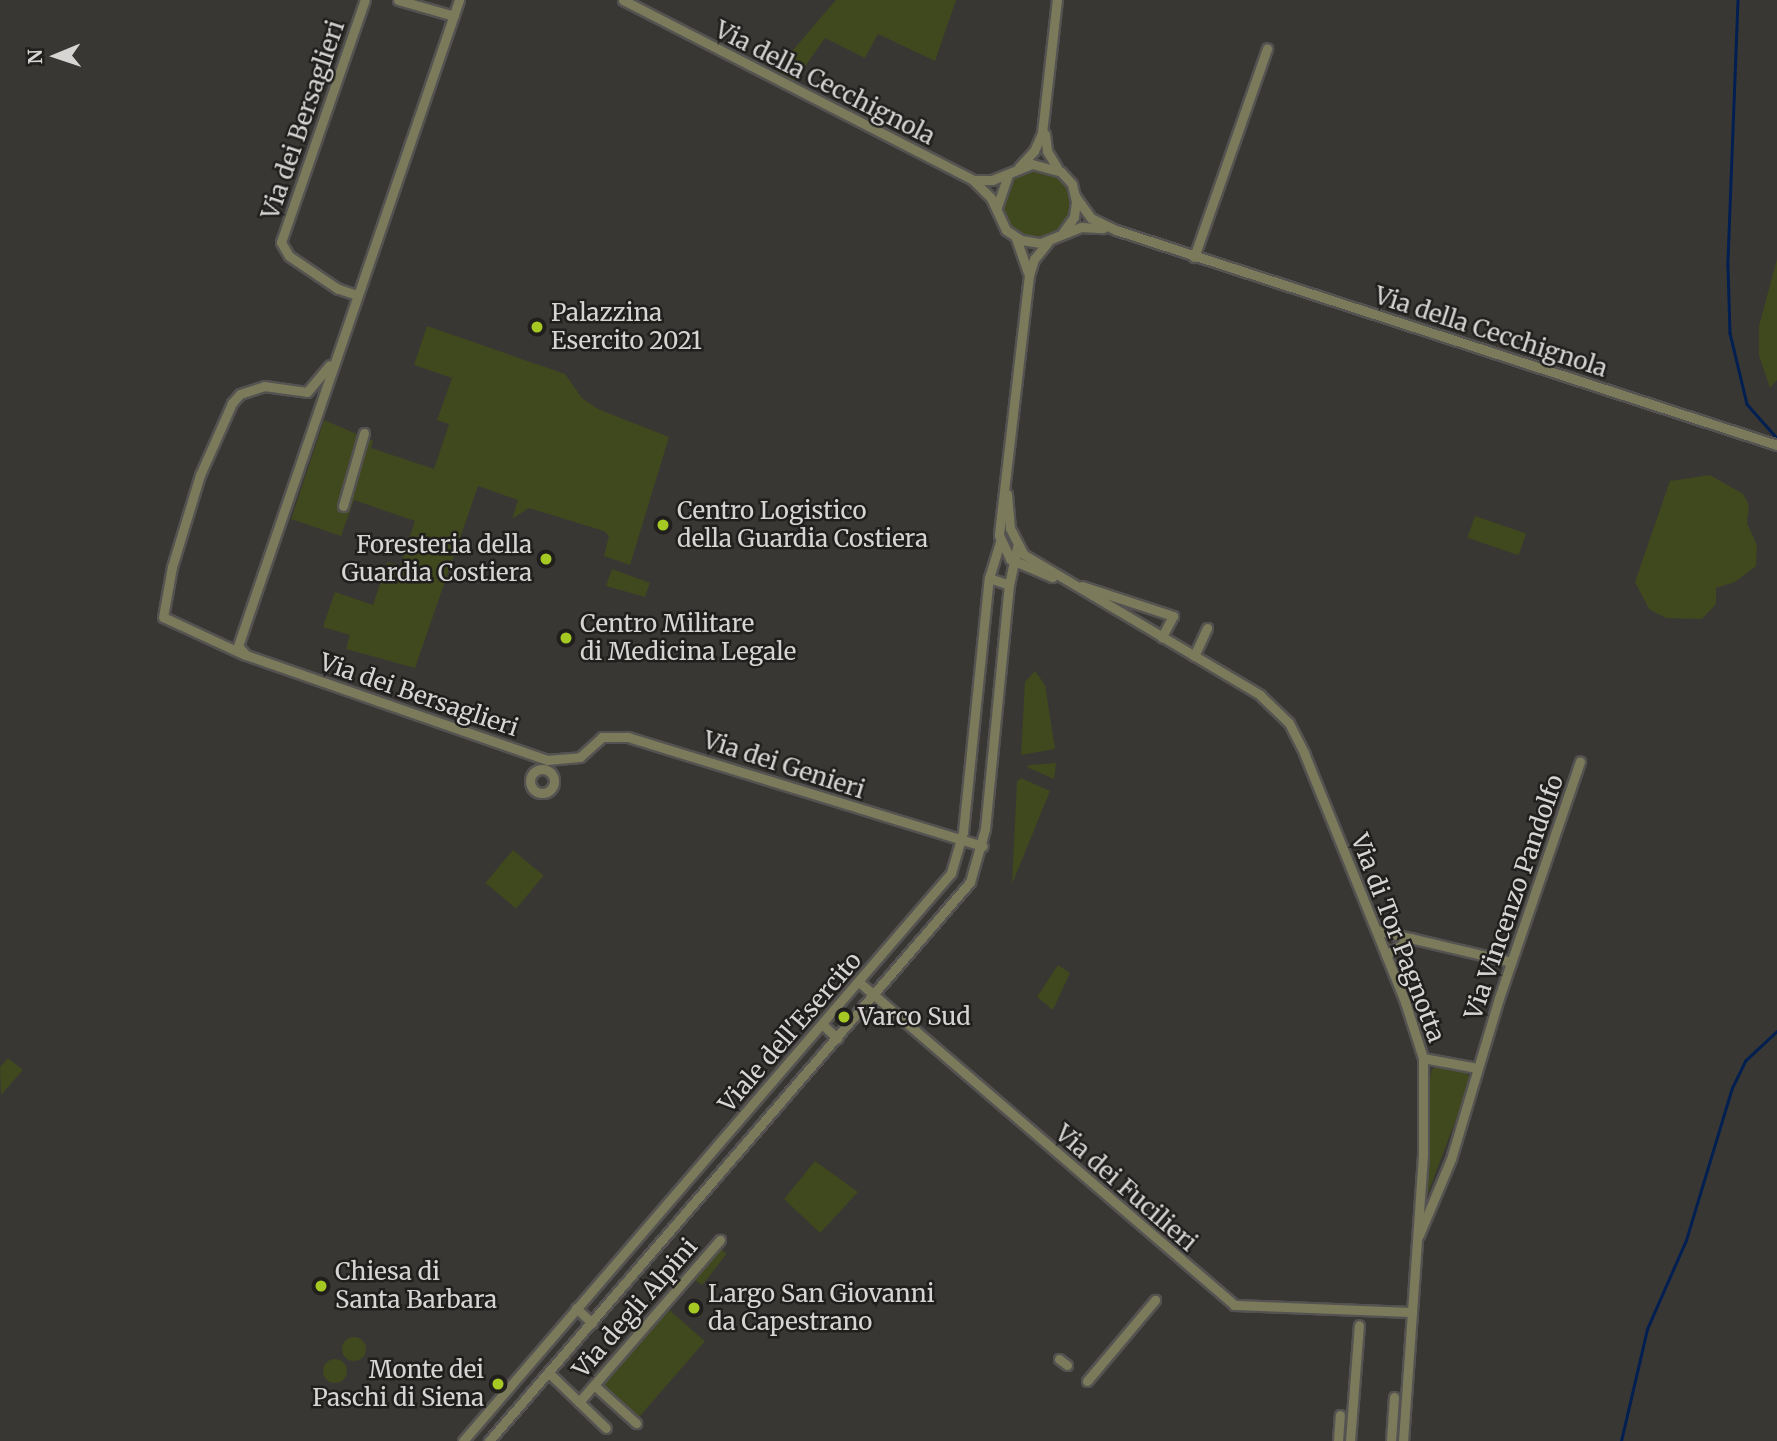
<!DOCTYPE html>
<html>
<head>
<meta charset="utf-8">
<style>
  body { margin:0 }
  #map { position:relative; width:1777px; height:1441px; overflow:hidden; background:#393734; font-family:Merriweather,serif }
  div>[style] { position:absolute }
  .green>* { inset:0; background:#40481e; transform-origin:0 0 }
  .round { border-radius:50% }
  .stream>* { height:2.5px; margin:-1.25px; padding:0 1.25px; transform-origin:1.25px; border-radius:1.25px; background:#021f52 }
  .roads { filter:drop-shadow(2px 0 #555351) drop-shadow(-2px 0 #555351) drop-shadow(0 2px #555351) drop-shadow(0 -2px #555351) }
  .minor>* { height:9px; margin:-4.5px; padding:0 4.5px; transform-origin:4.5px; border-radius:4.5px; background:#7b7b5c }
  .minor>.ring { margin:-4.5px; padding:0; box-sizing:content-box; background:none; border:9px solid #7b7b5c; border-radius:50% }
  .dots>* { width:19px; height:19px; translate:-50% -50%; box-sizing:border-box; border:4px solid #201f1d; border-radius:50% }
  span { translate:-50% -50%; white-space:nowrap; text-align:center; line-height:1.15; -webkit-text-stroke:5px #201f1d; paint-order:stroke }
  .street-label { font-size:24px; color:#d7d5d3 }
  .poi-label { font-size:24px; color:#d7d5d3 }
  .left { translate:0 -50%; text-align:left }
  .right { translate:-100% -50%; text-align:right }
  .north { position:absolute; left:21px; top:21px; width:70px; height:70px; -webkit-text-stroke:5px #201f1d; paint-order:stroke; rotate:268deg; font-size:19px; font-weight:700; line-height:28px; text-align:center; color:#d7d5d3 }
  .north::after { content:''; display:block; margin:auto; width:24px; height:32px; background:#d7d5d3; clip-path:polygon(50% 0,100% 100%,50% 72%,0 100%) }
</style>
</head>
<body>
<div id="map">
  <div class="green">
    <div style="clip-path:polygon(836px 0,956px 0,935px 61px,878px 34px,865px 58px,825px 38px,794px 82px,775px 71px)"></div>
    <div class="round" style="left:1002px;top:170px;width:68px;height:68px"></div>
    <div style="clip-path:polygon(1777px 259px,1777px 380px,1770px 388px,1759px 355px,1759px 326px)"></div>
    <div style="clip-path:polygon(427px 326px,565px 374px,582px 398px,598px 409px,669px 437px,630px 565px,604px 556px,609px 536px,604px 531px,529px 508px,512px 519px,518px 500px,478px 486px,415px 668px,346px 649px,350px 635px,323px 627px,335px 592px,373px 605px,387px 562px,400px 566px,415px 521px,354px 500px,341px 536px,291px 519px,324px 420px,373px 441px,371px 448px,434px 469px,449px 424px,437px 420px,452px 378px,414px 365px)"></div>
    <div style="clip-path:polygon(1710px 475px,1743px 494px,1749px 505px,1747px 523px,1757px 545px,1756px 566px,1735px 582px,1716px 588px,1716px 604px,1702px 619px,1666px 618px,1649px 609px,1635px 582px,1670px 481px)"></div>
    <div style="left:1475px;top:516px;width:54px;height:23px;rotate:19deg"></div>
    <div style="clip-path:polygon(612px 569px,650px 583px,645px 597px,606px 586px)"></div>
    <div style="clip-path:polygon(1035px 671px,1045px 685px,1055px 749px,1021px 755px,1025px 682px)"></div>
    <div style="clip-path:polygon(1056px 763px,1054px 779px,1027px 767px,1029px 765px)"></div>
    <div style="clip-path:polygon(1021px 778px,1050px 791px,1012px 884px,1017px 781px)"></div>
    <div style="left:513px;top:850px;width:40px;height:43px;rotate:40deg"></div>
    <div style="clip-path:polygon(1058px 965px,1070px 973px,1053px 1010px,1037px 997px)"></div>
    <div style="clip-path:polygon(8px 1058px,23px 1070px,1px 1095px,0 1067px)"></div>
    <div style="clip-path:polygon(1440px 1066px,1467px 1073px,1471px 1080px,1425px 1201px,1430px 1077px,1432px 1069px)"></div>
    <div style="clip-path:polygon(815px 1161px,858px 1192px,820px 1233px,784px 1199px)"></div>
    <div style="left:718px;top:1247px;width:11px;height:40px;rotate:38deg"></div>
    <div style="left:668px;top:1309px;width:49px;height:101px;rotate:41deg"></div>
    <div class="round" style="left:342px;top:1337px;width:24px;height:24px"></div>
    <div class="round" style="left:323px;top:1359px;width:24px;height:24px"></div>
  </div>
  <div class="stream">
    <div style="left:1738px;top:0;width:266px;rotate:92.2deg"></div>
    <div style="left:1728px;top:266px;width:67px;rotate:88.3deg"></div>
    <div style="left:1730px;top:333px;width:73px;rotate:76.5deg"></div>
    <div style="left:1747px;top:404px;width:45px;rotate:48.6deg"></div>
    <div style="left:1621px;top:1441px;width:115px;rotate:-76.9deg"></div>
    <div style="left:1647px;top:1329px;width:97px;rotate:-66.3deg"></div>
    <div style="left:1686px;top:1240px;width:159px;rotate:-73.2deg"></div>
    <div style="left:1732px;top:1088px;width:30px;rotate:-64deg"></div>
    <div style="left:1745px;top:1061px;width:44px;rotate:-43.2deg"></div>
  </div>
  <div class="roads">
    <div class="minor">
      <div style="left:398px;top:0;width:58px;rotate:15.9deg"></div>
      <div style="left:459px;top:0;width:683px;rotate:108.89deg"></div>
      <div style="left:238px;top:646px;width:12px;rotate:48deg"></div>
      <div style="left:246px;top:655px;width:319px;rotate:19.2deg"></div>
      <div style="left:547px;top:760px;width:33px;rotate:-5deg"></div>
      <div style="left:580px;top:757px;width:30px;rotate:-42deg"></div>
      <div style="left:602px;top:737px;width:26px"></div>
      <div style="left:628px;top:737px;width:371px;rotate:17.1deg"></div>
      <div style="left:623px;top:0;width:394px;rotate:27.2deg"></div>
      <div style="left:973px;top:180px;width:25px;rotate:45deg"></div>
      <div style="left:991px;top:198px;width:35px;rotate:65deg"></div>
      <div style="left:1006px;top:230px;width:18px;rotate:34deg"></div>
      <div style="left:1021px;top:240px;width:20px;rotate:9deg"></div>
      <div style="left:1041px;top:243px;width:43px;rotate:-21.8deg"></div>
      <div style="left:1081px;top:227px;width:22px;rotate:3deg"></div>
      <div style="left:1045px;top:134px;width:17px;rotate:83deg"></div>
      <div style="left:1047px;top:151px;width:21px;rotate:59deg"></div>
      <div style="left:1019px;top:167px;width:22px;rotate:-47deg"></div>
      <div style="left:1034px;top:151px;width:20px;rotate:-66deg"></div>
      <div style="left:1042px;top:133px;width:134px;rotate:-83.6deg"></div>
      <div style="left:974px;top:180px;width:18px"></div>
      <div style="left:992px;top:180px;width:43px;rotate:-21.8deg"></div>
      <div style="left:1032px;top:164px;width:30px;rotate:15deg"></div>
      <div style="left:1061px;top:172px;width:16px;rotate:47deg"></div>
      <div style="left:1072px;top:184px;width:18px;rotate:77deg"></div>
      <div style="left:1076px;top:202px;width:15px;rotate:98deg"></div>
      <div style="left:1074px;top:217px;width:19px;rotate:126deg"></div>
      <div style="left:1075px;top:196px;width:27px;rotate:54deg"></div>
      <div style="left:1091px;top:218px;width:28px;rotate:26deg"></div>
      <div style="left:1116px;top:230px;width:695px;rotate:18.02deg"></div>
      <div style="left:997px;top:207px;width:34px;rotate:-71deg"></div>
      <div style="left:1016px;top:238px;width:36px;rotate:71deg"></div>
      <div style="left:1048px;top:242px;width:22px;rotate:129deg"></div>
      <div style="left:1034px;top:259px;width:17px;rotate:107deg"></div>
      <div style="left:1029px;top:275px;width:262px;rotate:96.6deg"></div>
      <div style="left:999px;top:535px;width:26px;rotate:65deg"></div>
      <div style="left:1010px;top:559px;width:46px;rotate:23.2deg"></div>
      <div style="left:1194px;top:257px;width:221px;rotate:-70.7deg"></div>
      <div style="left:357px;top:295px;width:20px;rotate:-162deg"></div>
      <div style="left:338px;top:289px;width:59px;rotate:-146deg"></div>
      <div style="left:289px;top:256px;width:16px;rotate:-120deg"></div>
      <div style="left:281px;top:242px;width:256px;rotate:-70.9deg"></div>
      <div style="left:1007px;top:494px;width:34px;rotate:85deg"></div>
      <div style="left:1010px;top:528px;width:29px;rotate:63deg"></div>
      <div style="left:1023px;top:554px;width:276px;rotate:30.7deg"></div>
      <div style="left:1260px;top:695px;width:40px;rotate:44deg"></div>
      <div style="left:1289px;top:723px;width:34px;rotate:63deg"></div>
      <div style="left:1304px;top:753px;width:269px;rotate:67.9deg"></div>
      <div style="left:1405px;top:1002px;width:59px;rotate:72.2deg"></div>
      <div style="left:1423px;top:1058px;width:97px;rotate:90deg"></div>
      <div style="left:1423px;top:1155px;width:287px;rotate:94deg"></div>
      <div style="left:343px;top:506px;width:76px;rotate:-74deg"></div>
      <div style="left:989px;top:578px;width:21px;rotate:19deg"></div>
      <div style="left:1082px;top:586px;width:96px;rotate:18.2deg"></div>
      <div style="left:1173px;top:616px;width:24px;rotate:118deg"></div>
      <div style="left:245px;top:655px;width:90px;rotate:-155.1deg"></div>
      <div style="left:163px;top:617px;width:51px;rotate:-79.8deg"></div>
      <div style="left:172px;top:567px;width:96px;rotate:-73.1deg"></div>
      <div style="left:200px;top:475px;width:79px;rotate:-66deg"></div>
      <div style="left:232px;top:403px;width:12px;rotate:-48deg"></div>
      <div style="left:240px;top:394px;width:25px;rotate:-18deg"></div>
      <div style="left:264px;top:386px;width:43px;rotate:7.9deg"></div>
      <div style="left:307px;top:392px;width:35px;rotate:-50deg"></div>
      <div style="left:1194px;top:656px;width:31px;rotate:-65deg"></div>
      <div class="ring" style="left:530px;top:769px;width:15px;height:15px"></div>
      <div style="left:1376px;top:930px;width:139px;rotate:13.3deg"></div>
      <div style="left:1386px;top:955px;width:31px;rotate:-33deg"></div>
      <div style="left:859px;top:982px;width:495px;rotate:40.7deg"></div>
      <div style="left:1234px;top:1305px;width:178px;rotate:2.3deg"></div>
      <div style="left:822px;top:1024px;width:21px;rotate:43deg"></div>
      <div style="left:1423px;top:1058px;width:55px;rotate:10.5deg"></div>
      <div style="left:1419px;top:1235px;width:82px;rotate:-67.2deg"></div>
      <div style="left:1451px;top:1159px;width:168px;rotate:-73.4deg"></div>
      <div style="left:1499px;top:998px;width:250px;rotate:-71.1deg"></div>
      <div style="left:576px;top:1308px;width:22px;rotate:43deg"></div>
      <div style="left:1059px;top:1359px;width:10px;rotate:37deg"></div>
      <div style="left:549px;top:1373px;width:79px;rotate:44deg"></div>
      <div style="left:1087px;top:1381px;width:106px;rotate:-50deg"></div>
      <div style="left:594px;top:1385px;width:57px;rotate:42.1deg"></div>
      <div style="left:579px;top:1402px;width:215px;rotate:-49deg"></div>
      <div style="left:463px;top:1441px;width:749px;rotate:-49.33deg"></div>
      <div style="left:951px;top:873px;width:43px;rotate:-73.7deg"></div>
      <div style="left:963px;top:832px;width:255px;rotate:-84.2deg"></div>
      <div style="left:989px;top:578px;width:39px;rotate:-73deg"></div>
      <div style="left:489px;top:1441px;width:737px;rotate:-49.29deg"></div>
      <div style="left:970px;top:882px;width:55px;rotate:-74.2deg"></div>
      <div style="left:985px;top:829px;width:245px;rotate:-84.4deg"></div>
      <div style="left:1009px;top:585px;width:39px;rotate:-78deg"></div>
      <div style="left:1338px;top:1441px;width:26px;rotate:-86deg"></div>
      <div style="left:1350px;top:1441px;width:116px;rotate:-85.6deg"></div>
      <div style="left:1391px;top:1441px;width:44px;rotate:-86.1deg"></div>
    </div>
  </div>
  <div class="dots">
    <div style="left:537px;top:327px;background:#a5c823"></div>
    <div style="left:663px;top:525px;background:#a5c823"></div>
    <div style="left:546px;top:559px;background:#a5c823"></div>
    <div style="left:566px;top:638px;background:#a5c823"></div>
    <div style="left:844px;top:1017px;background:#a5c823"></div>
    <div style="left:321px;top:1286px;background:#a5c823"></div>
    <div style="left:694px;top:1308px;background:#a5c823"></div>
    <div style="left:498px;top:1384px;background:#a5c823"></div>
  </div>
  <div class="street-label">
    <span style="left:825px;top:83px;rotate:27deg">Via della Cecchignola</span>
    <span style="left:303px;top:120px;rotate:-71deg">Via dei Bersaglieri</span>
    <span style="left:1491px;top:332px;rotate:18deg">Via della Cecchignola</span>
    <span style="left:419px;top:695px;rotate:19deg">Via dei Bersaglieri</span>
    <span style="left:784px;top:765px;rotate:18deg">Via dei Genieri</span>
    <span style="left:1514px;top:897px;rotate:-71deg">Via Vincenzo Pandolfo</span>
    <span style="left:1398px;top:938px;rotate:69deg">Via di Tor Pagnotta</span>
    <span style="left:790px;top:1032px;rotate:-49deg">Viale dell'Esercito</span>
    <span style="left:1126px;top:1188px;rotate:41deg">Via dei Fucilieri</span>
    <span style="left:635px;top:1308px;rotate:-49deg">Via degli Alpini</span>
  </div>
  <div class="poi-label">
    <span class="left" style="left:551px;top:327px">Palazzina<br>Esercito 2021</span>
    <span class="left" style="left:677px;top:525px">Centro Logistico<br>della Guardia Costiera</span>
    <span class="right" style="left:532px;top:559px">Foresteria della<br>Guardia Costiera</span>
    <span class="left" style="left:580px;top:638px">Centro Militare<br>di Medicina Legale</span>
    <span class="left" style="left:858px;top:1017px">Varco Sud</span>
    <span class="left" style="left:335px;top:1286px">Chiesa di<br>Santa Barbara</span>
    <span class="left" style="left:708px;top:1308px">Largo San Giovanni<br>da Capestrano</span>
    <span class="right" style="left:484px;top:1384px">Monte dei<br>Paschi di Siena</span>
  </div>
  <div class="north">N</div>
</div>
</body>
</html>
